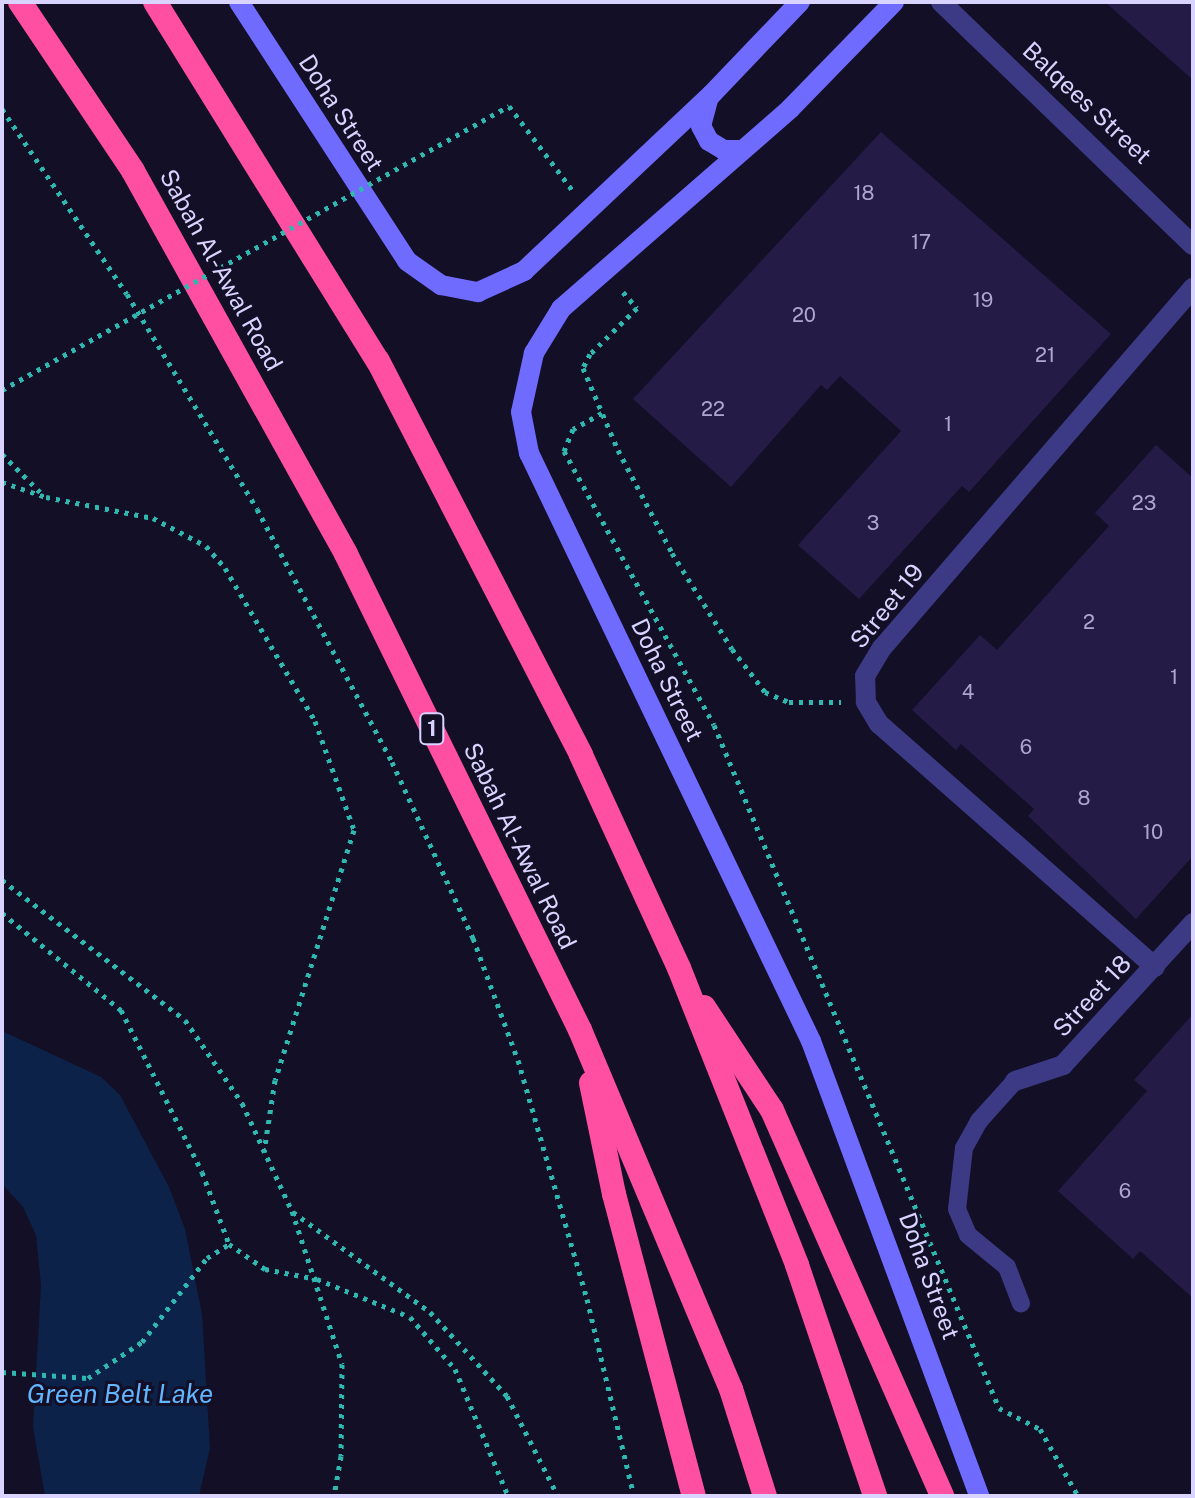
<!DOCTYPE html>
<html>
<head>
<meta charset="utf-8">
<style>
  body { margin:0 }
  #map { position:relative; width:1195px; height:1498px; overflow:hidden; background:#130f26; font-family:"Public Sans",sans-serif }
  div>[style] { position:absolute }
  .water>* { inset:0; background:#0c2248 }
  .building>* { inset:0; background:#241b47 }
  .path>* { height:5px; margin-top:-2.5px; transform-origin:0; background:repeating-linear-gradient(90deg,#2fb8b0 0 4px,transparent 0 10px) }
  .lane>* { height:18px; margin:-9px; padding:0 9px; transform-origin:9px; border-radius:9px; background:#3d3a85 }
  .street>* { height:20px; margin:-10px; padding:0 10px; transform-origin:10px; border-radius:10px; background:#3d3a85 }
  .secondary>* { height:20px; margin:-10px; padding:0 10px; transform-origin:10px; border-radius:10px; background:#6f6bff }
  .highway>* { height:24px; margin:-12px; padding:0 12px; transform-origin:12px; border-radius:12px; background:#ff4fa3 }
  .path-bridge>* { height:5px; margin-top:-2.5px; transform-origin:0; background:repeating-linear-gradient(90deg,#2fb8b0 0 4px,transparent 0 10px) }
  span { translate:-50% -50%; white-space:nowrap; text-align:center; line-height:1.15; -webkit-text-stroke:6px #130f26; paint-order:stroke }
  .number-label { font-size:20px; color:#aca6d1 }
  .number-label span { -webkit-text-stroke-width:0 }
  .shield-label span { padding:2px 6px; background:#130f26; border:2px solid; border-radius:6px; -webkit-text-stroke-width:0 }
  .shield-label { font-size:22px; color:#d9d4ff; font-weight:700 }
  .street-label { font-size:24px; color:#d9d4ff }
  .water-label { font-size:26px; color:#62b6ff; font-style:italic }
  .frame { position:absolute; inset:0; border:4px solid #d9d4ff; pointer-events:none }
</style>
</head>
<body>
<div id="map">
  <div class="water">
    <div style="clip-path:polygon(2px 1031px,101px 1077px,120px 1095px,169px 1187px,185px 1229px,202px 1314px,210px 1448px,199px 1496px,45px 1496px,33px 1427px,41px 1285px,36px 1235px,23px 1207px,2px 1184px)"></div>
  </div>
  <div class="building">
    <div style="clip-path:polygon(1105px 2px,1193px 2px,1193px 80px)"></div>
    <div style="clip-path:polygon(881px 132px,1111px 334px,969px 492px,962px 486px,859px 599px,798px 545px,901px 431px,840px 376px,827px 390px,821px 385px,731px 487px,633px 399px)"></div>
    <div style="clip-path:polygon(1156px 445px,1193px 478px,1193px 856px,1136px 919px,1028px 816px,1034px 809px,961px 744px,956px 750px,912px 710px,980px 635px,997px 650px,1109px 526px,1095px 513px)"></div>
    <div style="clip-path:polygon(1193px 1014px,1193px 1298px,1140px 1251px,1133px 1259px,1058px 1191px,1147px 1091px,1134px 1080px)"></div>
  </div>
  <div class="path">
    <div style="left:509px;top:106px;width:106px;rotate:53deg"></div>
    <div style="left:2px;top:109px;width:223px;rotate:56deg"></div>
    <div style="left:127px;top:294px;width:251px;rotate:58.8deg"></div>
    <div style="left:257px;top:509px;width:287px;rotate:61.9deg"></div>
    <div style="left:392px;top:762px;width:194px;rotate:65.3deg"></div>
    <div style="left:473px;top:938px;width:130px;rotate:69.8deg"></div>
    <div style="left:518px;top:1060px;width:249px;rotate:73.9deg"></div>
    <div style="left:587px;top:1299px;width:203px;rotate:76.6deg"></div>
    <div style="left:623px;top:292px;width:21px;rotate:49deg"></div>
    <div style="left:637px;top:308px;width:66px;rotate:135.6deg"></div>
    <div style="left:590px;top:354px;width:16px;rotate:117deg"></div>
    <div style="left:583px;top:368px;width:89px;rotate:66.9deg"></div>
    <div style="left:618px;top:450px;width:116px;rotate:62.3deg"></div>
    <div style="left:672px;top:553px;width:113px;rotate:58deg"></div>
    <div style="left:732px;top:649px;width:54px;rotate:52.5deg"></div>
    <div style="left:765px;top:692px;width:26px;rotate:23deg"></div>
    <div style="left:789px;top:702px;width:52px"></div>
    <div style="left:602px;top:413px;width:33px;rotate:151deg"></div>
    <div style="left:573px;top:429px;width:24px;rotate:112deg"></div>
    <div style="left:564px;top:451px;width:312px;rotate:61.3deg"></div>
    <div style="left:714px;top:725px;width:740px;rotate:67.35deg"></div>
    <div style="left:999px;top:1408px;width:46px;rotate:27.1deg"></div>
    <div style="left:1040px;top:1429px;width:77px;rotate:60.4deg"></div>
    <div style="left:2px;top:454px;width:57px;rotate:45deg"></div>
    <div style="left:2px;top:482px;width:46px;rotate:18.8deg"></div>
    <div style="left:46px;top:497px;width:109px;rotate:11.1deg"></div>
    <div style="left:153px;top:518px;width:60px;rotate:27.8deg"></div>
    <div style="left:206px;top:546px;width:29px;rotate:49deg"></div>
    <div style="left:225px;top:568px;width:178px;rotate:59.5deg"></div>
    <div style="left:315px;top:721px;width:116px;rotate:70.3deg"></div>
    <div style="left:354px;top:830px;width:262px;rotate:107.5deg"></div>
    <div style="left:275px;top:1080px;width:73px;rotate:98.7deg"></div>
    <div style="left:2px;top:880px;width:230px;rotate:37.4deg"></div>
    <div style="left:185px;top:1020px;width:101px;rotate:55.5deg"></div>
    <div style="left:242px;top:1103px;width:119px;rotate:65.2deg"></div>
    <div style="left:292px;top:1211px;width:161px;rotate:71.9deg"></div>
    <div style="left:342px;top:1364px;width:92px;rotate:90.6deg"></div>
    <div style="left:341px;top:1456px;width:41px;rotate:99.9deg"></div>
    <div style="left:2px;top:913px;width:154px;rotate:39.2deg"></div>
    <div style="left:121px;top:1010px;width:181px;rotate:63.4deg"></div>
    <div style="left:202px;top:1172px;width:77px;rotate:69.4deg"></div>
    <div style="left:229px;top:1244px;width:44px;rotate:34.8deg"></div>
    <div style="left:265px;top:1269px;width:53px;rotate:10.9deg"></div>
    <div style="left:317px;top:1279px;width:100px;rotate:22.2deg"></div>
    <div style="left:410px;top:1317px;width:69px;rotate:49.1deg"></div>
    <div style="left:455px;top:1369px;width:138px;rotate:67.3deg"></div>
    <div style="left:293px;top:1212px;width:170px;rotate:36.1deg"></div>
    <div style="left:430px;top:1312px;width:114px;rotate:47.5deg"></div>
    <div style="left:507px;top:1396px;width:112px;rotate:63deg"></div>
    <div style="left:2px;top:1372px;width:86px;rotate:4deg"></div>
    <div style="left:88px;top:1378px;width:65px;rotate:-33.7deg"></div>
    <div style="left:142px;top:1342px;width:106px;rotate:-52.3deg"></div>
    <div style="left:207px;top:1258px;width:26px;rotate:-32deg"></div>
  </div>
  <div class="lane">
    <div style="left:1015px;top:1081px;width:54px;rotate:132deg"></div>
    <div style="left:979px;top:1121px;width:31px;rotate:119deg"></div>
    <div style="left:964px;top:1148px;width:61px;rotate:96.5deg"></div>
    <div style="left:957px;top:1209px;width:28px;rotate:67deg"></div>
    <div style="left:968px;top:1235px;width:50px;rotate:39.4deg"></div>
    <div style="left:1007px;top:1267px;width:39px;rotate:69deg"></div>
  </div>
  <div class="street">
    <div style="left:941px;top:2px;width:350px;rotate:44deg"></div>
    <div style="left:1155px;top:967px;width:368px;rotate:-138.6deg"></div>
    <div style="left:879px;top:724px;width:26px;rotate:-121deg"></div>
    <div style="left:866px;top:702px;width:26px;rotate:-92deg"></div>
    <div style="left:865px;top:676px;width:33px;rotate:-59deg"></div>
    <div style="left:882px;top:648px;width:476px;rotate:-49.2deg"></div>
    <div style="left:1015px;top:1081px;width:51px;rotate:-18.4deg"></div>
    <div style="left:1063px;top:1065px;width:193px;rotate:-47.5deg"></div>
  </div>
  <div class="secondary">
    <div style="left:239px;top:2px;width:309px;rotate:57deg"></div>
    <div style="left:407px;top:261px;width:42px;rotate:35.2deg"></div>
    <div style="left:441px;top:285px;width:38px;rotate:11deg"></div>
    <div style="left:478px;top:292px;width:51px;rotate:-24.5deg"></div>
    <div style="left:524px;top:271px;width:257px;rotate:-43.3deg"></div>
    <div style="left:711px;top:95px;width:129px;rotate:-46.3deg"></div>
    <div style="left:894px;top:2px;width:149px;rotate:134.2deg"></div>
    <div style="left:790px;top:109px;width:304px;rotate:138.9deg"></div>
    <div style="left:561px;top:309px;width:52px;rotate:121.5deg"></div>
    <div style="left:534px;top:353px;width:60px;rotate:102.4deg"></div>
    <div style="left:521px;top:412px;width:42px;rotate:79deg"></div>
    <div style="left:529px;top:453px;width:652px;rotate:64.38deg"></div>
    <div style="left:811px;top:1041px;width:485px;rotate:69.7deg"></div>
    <div style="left:708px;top:100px;width:27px;rotate:105deg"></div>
    <div style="left:701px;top:126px;width:17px;rotate:62deg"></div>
    <div style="left:709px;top:141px;width:17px;rotate:31deg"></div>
    <div style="left:724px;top:150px;width:17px"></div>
  </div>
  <div class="highway">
    <div style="left:20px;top:2px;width:203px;rotate:56.2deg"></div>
    <div style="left:133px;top:171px;width:438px;rotate:60.9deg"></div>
    <div style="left:346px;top:554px;width:530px;rotate:63.82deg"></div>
    <div style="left:580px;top:1030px;width:389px;rotate:67.2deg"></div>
    <div style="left:731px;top:1389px;width:112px;rotate:72.4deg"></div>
    <div style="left:155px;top:2px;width:423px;rotate:58.2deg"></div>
    <div style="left:378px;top:361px;width:443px;rotate:62.7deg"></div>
    <div style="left:581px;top:755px;width:234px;rotate:65.3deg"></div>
    <div style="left:679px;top:968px;width:320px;rotate:68.3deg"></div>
    <div style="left:797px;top:1265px;width:244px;rotate:71.3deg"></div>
    <div style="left:704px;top:1007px;width:123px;rotate:56.6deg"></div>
    <div style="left:772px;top:1110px;width:422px;rotate:66.2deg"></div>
    <div style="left:591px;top:1083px;width:113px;rotate:78.3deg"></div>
    <div style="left:614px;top:1194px;width:312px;rotate:75.2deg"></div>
  </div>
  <div class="path-bridge">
    <div style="left:2px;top:390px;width:581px;rotate:-29.26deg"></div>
  </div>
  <div class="number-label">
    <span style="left:864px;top:193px">18</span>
    <span style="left:921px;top:242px">17</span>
    <span style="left:983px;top:300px">19</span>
    <span style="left:804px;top:315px">20</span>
    <span style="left:1045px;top:355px">21</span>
    <span style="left:713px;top:409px">22</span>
    <span style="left:948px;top:424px">1</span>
    <span style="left:1144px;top:503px">23</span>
    <span style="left:873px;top:523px">3</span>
    <span style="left:1089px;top:622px">2</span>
    <span style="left:1174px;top:677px">1</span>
    <span style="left:968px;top:692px">4</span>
    <span style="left:1026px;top:747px">6</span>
    <span style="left:1084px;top:798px">8</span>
    <span style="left:1153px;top:832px">10</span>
    <span style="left:1125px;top:1191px">6</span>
  </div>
  <div class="shield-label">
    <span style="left:432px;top:729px">1</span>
  </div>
  <div class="street-label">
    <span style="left:1087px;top:103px;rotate:43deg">Balqees Street</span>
    <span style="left:341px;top:113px;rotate:57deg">Doha Street</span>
    <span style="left:221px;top:270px;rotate:61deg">Sabah Al-Awal Road</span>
    <span style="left:887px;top:606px;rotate:-51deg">Street 19</span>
    <span style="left:667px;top:680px;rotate:64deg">Doha Street</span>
    <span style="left:520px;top:846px;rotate:64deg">Sabah Al-Awal Road</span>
    <span style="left:1092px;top:996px;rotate:-47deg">Street 18</span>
    <span style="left:929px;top:1276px;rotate:70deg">Doha Street</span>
  </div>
  <div class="water-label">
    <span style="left:120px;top:1394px">Green Belt Lake</span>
  </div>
  <div class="frame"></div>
</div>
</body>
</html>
